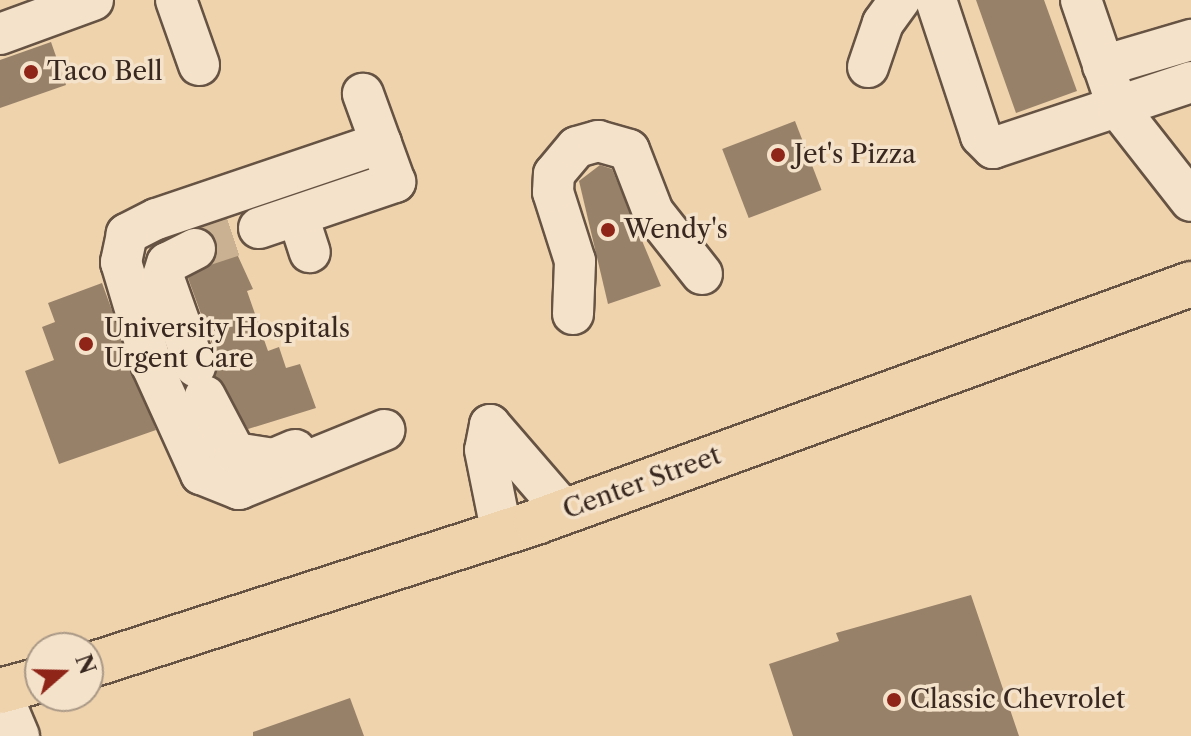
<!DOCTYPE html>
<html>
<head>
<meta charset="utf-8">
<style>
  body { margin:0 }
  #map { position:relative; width:1191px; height:736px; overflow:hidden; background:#efd3ad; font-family:"Libre Caslon Text",serif }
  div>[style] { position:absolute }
  .building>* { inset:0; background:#978169; transform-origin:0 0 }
  .minor-tunnel>* { height:40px; margin-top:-20px; transform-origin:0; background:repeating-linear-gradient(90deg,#cab191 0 40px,transparent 0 60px) }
  .roads { filter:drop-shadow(2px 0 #665343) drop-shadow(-2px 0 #665343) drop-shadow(0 2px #665343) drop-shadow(0 -2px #665343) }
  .minor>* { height:40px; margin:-20px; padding:0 20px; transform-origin:20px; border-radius:20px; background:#f5e2ca }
  .major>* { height:44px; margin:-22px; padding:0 22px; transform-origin:22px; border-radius:22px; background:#efd3ad }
  .dots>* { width:22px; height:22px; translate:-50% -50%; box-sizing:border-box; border:4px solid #f5e2ca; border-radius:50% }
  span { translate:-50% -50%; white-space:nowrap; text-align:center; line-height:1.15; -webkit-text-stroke:7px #f5e2ca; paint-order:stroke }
  .poi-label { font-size:26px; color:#382820 }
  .left { translate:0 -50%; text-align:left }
  .street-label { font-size:26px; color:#382820 }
  .north { position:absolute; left:24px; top:632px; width:80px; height:80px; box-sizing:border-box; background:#f5e2ca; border:2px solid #a99886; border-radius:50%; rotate:70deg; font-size:22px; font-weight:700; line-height:32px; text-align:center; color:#382820 }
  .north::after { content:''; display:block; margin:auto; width:28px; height:36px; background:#8f2418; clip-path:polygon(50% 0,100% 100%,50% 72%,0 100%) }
</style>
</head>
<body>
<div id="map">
  <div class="building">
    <div style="clip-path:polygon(976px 0,1044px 0,1077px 91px,1016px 113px)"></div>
    <div style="clip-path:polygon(51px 42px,66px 85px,0 108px,0 60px)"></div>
    <div style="left:795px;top:121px;width:74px;height:78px;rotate:69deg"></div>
    <div style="clip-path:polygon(600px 165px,612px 169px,661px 286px,608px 304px,579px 181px)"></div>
    <div style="clip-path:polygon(232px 243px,253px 289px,247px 291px,268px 351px,279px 347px,286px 368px,300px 364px,316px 408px,248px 429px,215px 376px,217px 358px,188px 278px)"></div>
    <div style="clip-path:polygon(102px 283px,156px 430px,59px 464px,25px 371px,54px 360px,42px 327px,55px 322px,48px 303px)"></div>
    <div style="clip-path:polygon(971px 595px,1019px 736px,793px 736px,769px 664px,839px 641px,836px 633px)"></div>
    <div style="clip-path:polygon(350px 698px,364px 736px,253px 736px,253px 732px)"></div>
  </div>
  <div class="minor-tunnel">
    <div style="left:195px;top:249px;width:67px;rotate:-18.2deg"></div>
  </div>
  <div class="roads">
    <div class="minor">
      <div style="left:176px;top:0;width:69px;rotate:70.5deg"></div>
      <div style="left:936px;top:0;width:143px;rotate:71.7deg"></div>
      <div style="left:981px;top:136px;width:17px;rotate:45deg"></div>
      <div style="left:993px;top:148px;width:209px;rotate:-18.4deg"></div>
      <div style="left:1081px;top:0;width:114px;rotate:71.1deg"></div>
      <div style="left:1118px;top:108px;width:118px;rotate:51.9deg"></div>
      <div style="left:0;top:34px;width:99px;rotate:-20.1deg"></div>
      <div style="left:1103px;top:66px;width:92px;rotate:-16.5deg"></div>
      <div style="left:868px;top:67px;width:46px;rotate:-71.2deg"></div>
      <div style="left:883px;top:23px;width:29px;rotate:-54deg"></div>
      <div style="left:381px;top:143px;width:237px;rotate:161.3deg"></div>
      <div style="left:156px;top:219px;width:33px;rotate:153deg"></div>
      <div style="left:127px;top:234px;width:29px;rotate:102deg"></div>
      <div style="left:121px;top:262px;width:109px;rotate:73.4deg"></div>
      <div style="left:152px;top:366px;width:119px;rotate:65.6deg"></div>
      <div style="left:201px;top:474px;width:41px;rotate:21.5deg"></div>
      <div style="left:239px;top:489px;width:157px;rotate:-22.1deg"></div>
      <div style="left:298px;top:216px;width:38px;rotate:72deg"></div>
      <div style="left:259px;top:228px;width:144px;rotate:-18.7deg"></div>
      <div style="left:395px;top:182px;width:94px;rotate:-110deg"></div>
      <div style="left:195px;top:249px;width:31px;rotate:153deg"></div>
      <div style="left:167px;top:263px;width:14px;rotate:107deg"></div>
      <div style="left:163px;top:276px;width:96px;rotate:70.4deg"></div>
      <div style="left:573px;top:314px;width:53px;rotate:-87.8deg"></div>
      <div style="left:575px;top:261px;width:72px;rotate:-107.7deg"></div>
      <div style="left:553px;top:192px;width:18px;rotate:-87deg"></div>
      <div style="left:554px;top:174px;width:35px;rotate:-50deg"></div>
      <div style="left:577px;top:147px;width:22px;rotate:-16deg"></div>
      <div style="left:598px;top:141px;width:32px;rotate:16deg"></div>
      <div style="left:629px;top:150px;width:66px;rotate:68.8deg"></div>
      <div style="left:653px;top:212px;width:79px;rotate:51.7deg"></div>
      <div style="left:205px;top:396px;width:64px;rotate:62.2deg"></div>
      <div style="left:235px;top:453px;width:39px;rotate:9deg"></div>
      <div style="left:274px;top:459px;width:23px;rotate:-23deg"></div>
      <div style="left:490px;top:425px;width:115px;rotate:49.2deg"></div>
      <div style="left:490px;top:425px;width:25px;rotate:101deg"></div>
      <div style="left:485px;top:450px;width:86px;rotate:78.6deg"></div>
      <div style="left:0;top:691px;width:49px;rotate:67.1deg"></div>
    </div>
    <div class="major">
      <div style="left:88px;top:666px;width:471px;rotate:-17.8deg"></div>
      <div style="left:536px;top:522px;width:697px;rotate:-19.97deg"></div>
      <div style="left:0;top:691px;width:41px;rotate:-15.4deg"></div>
    </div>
  </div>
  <div class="dots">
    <div style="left:31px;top:72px;background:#8f2418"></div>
    <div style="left:778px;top:155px;background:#8f2418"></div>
    <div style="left:608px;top:230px;background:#8f2418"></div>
    <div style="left:86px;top:344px;background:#8f2418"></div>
    <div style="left:894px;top:700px;background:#8f2418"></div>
  </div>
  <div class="poi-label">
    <span class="left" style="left:47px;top:72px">Taco Bell</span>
    <span class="left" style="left:794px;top:155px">Jet's Pizza</span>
    <span class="left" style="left:624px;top:230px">Wendy's</span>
    <span class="left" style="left:104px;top:344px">University Hospitals<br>Urgent Care</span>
    <span class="left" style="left:910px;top:700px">Classic Chevrolet</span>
  </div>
  <div class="street-label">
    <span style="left:642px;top:483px;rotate:-20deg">Center Street</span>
  </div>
  <div class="north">N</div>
</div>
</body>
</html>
